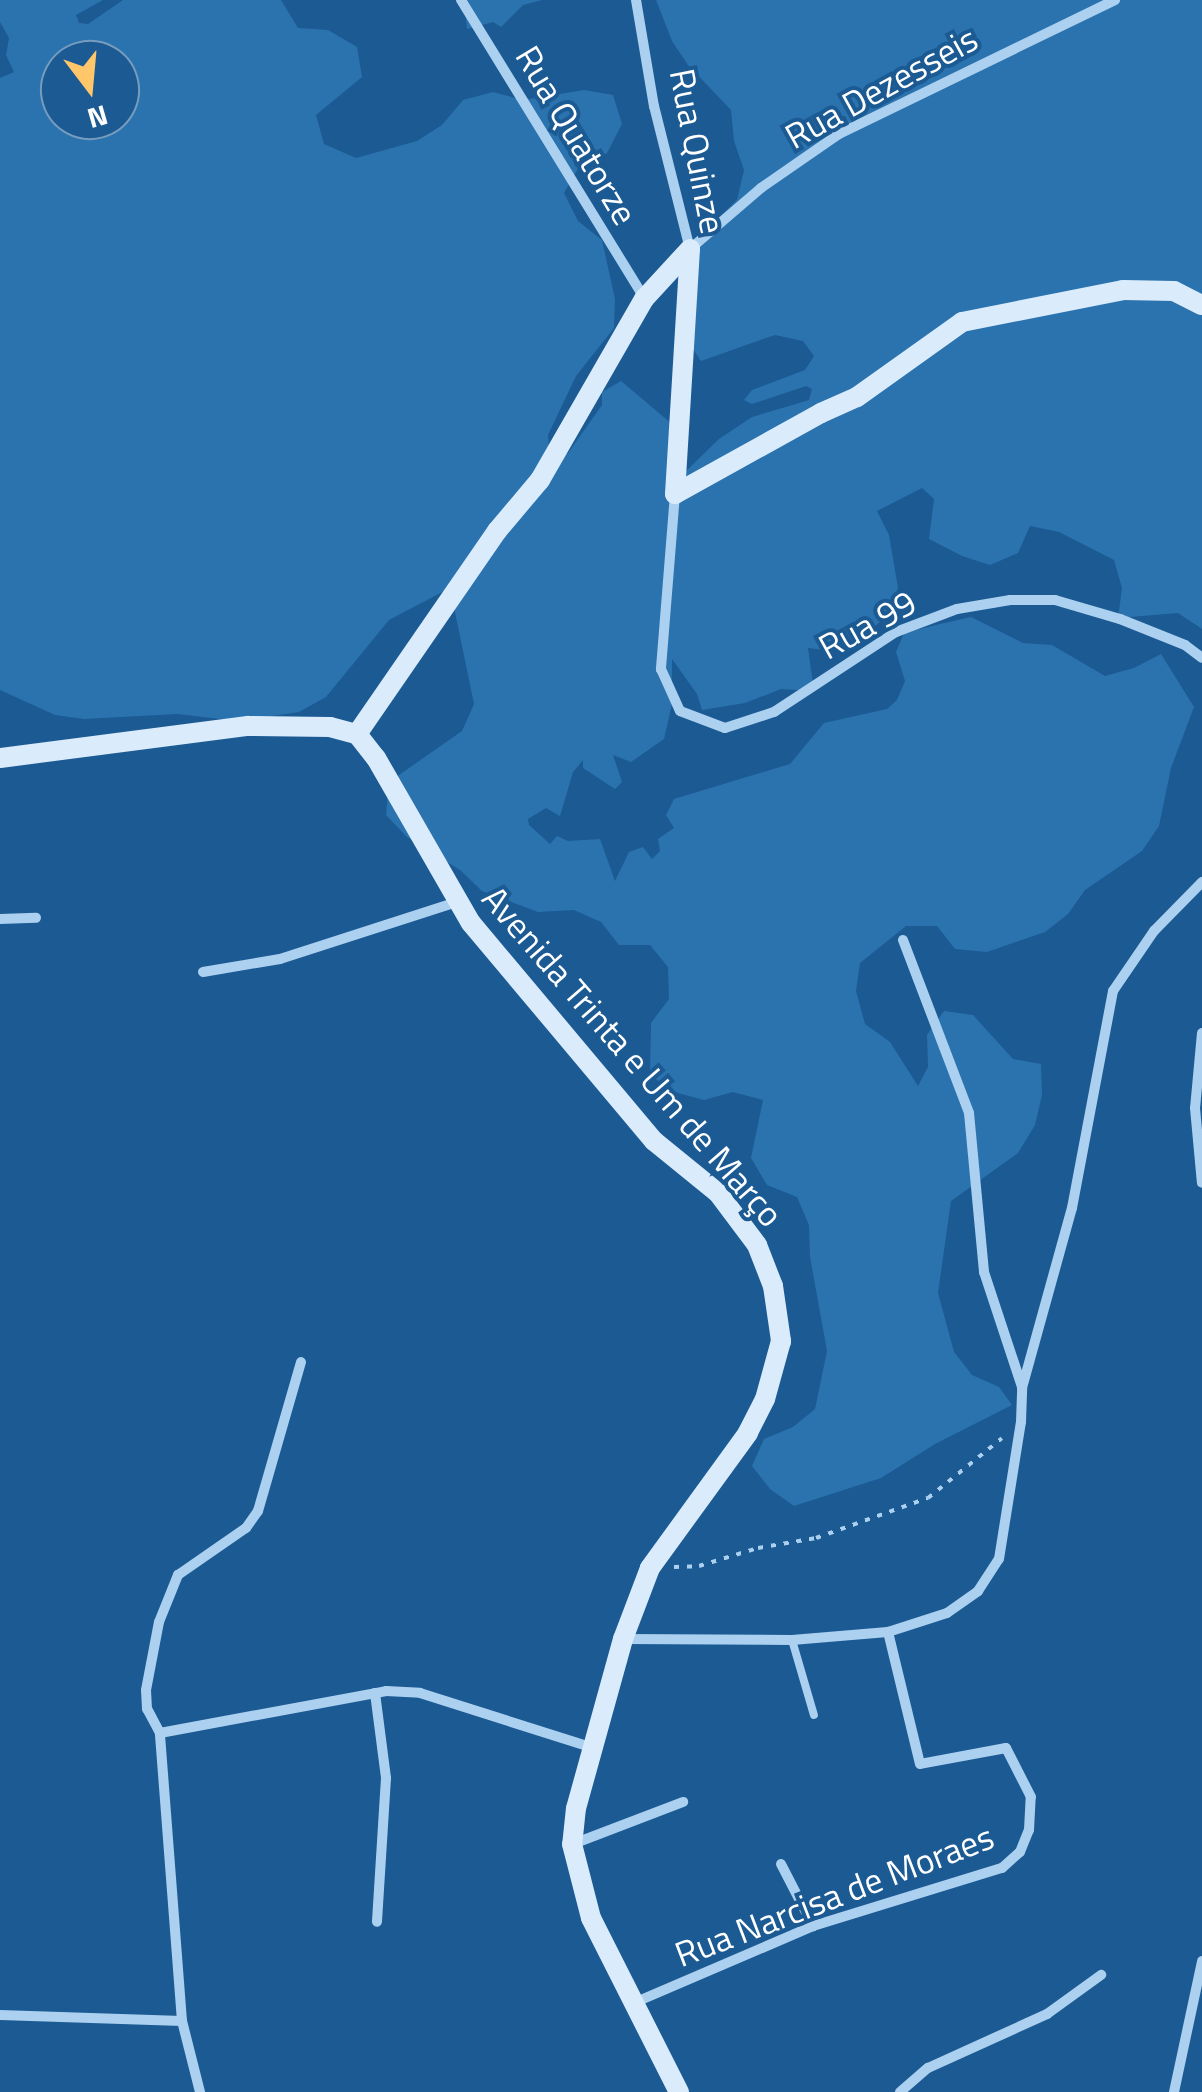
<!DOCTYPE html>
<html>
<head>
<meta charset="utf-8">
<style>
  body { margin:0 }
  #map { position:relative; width:1202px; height:2092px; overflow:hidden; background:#1b5a93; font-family:"Titillium Web",sans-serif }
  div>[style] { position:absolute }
  .green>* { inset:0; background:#2b73af }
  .path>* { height:4px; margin-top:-2px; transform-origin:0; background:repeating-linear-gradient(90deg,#acd0ef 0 5px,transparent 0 13px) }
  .lane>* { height:8px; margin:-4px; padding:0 4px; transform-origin:4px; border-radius:4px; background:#acd0ef }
  .street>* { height:10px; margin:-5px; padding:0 5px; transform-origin:5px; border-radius:5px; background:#acd0ef }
  .secondary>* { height:20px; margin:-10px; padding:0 10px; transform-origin:10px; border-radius:10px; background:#daebfb }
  span { translate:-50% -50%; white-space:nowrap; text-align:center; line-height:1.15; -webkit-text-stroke:8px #1b5a93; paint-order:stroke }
  .street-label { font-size:35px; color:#fff }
  .north { position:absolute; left:40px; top:40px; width:100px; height:100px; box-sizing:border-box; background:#1b5a93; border:2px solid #769cbe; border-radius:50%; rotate:164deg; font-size:28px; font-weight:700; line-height:40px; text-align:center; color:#fff }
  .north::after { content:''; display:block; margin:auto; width:35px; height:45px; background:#ffc66a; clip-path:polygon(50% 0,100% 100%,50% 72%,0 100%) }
</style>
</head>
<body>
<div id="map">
  <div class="green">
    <div style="clip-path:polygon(evenodd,0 0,103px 0,76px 15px,79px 23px,88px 24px,123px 0,281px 0,298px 28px,328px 30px,357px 47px,362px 77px,316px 115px,324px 144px,356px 158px,417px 141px,442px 125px,463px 100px,493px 92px,523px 100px,584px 90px,613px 95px,622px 124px,607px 153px,579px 167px,564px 193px,578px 221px,602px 240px,615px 299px,614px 328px,576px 376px,548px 435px,550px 460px,568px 453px,602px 405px,602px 392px,621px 381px,672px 424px,681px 476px,719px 439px,752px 417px,809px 400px,812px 389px,806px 386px,752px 404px,744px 400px,752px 390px,805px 370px,814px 356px,803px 341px,775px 335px,701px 361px,685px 337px,681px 275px,714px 222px,737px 200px,744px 170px,734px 141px,731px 110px,688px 65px,672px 41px,656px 0,1202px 0,1202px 629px,1178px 613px,1118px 618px,1122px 588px,1114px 560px,1059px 532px,1030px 526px,1018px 553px,990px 565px,962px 556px,929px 539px,934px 499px,922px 488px,877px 511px,889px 535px,898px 588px,891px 611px,862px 639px,851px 640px,833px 651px,808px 648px,814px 691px,781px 689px,745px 703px,702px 710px,697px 694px,672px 659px,672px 704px,664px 739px,631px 762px,613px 755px,622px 782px,615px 789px,583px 768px,583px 760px,573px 772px,560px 816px,546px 808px,528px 819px,529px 825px,550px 844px,557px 836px,568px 841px,600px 839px,615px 881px,629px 852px,643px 847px,652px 859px,660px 851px,658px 839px,674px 828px,666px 815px,674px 799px,790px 764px,824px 723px,887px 709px,897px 700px,905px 681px,896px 652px,904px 633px,940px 624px,971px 617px,1023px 643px,1052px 645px,1105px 676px,1134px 668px,1161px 654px,1194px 707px,1171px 768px,1159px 826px,1142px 851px,1085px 890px,1068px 914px,1045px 932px,987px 952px,955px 949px,937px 926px,906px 926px,860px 963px,856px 991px,865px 1024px,890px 1042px,918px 1086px,928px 1067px,927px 1035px,944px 1011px,973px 1015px,1013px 1059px,1041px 1064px,1042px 1095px,1035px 1125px,1018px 1153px,951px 1201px,938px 1293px,954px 1352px,972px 1375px,999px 1387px,1012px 1405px,935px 1444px,881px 1478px,794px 1506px,770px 1489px,752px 1466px,764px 1439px,793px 1427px,815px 1409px,827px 1351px,810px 1257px,809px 1225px,797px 1197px,767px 1185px,751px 1158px,763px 1100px,733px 1092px,704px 1100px,674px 1092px,650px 1075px,651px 1023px,669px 999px,668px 967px,650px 945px,619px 945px,601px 922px,574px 910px,538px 912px,482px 891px,460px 870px,407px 837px,386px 815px,389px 782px,462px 731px,474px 704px,450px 588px,389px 620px,326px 697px,299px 712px,238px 721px,177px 714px,84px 719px,55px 715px,0 690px,0 78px,14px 72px,6px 55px,9px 38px,0 22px,0 0,60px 60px,120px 60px,120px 120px,60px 120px,60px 60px)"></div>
    <div style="clip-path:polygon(464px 0,542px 0,523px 5px,501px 27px,493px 22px,467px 29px)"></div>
  </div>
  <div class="path">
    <div style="left:674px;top:1567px;width:25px;rotate:-2deg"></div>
    <div style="left:699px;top:1566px;width:62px;rotate:-17deg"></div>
    <div style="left:758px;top:1548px;width:59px;rotate:-9.8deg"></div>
    <div style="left:816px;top:1538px;width:119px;rotate:-19.7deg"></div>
    <div style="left:928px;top:1498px;width:95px;rotate:-39deg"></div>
  </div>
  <div class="lane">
    <div style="left:792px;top:1640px;width:78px;rotate:73.7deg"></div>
  </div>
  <div class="street">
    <div style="left:461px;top:0;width:350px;rotate:58.4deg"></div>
    <div style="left:636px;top:0;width:108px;rotate:80.4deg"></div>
    <div style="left:654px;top:106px;width:147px;rotate:75.9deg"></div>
    <div style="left:690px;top:249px;width:94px;rotate:-40.7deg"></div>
    <div style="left:761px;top:188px;width:95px;rotate:-34.7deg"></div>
    <div style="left:839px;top:134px;width:307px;rotate:-25.9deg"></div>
    <div style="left:675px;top:494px;width:176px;rotate:94.6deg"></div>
    <div style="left:661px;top:669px;width:46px;rotate:65.7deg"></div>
    <div style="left:680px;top:711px;width:48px;rotate:20.7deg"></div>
    <div style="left:725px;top:728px;width:52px;rotate:-18.1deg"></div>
    <div style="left:774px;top:712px;width:146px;rotate:-33.3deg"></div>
    <div style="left:896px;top:632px;width:65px;rotate:-20.7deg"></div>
    <div style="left:957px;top:609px;width:54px;rotate:-9.6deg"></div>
    <div style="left:1010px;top:600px;width:45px"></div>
    <div style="left:1055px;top:600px;width:68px;rotate:16.3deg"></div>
    <div style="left:1120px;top:619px;width:70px;rotate:21.8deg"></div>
    <div style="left:1185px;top:645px;width:21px;rotate:37deg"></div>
    <div style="left:0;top:919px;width:36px;rotate:-2deg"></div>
    <div style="left:903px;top:940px;width:185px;rotate:69.1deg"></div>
    <div style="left:969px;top:1113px;width:160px;rotate:84.6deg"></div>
    <div style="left:984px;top:1272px;width:121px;rotate:71.7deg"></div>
    <div style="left:203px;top:972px;width:78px;rotate:-9.6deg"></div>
    <div style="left:280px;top:959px;width:185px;rotate:-17.9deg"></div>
    <div style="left:1202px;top:1033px;width:75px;rotate:95.3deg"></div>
    <div style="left:1195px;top:1108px;width:75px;rotate:84.7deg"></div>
    <div style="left:624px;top:1639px;width:168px;rotate:0.3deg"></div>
    <div style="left:792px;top:1640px;width:96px;rotate:-4.8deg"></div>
    <div style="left:888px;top:1632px;width:62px;rotate:-17.9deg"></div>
    <div style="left:947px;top:1613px;width:38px;rotate:-35deg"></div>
    <div style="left:978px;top:1591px;width:38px;rotate:-57deg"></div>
    <div style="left:999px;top:1559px;width:139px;rotate:-80.9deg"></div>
    <div style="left:1021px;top:1422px;width:34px;rotate:-88deg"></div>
    <div style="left:1022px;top:1388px;width:187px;rotate:-74.5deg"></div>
    <div style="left:1072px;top:1208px;width:221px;rotate:-79.3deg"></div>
    <div style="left:1113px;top:991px;width:73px;rotate:-55.7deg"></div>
    <div style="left:1154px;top:931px;width:69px;rotate:-45.6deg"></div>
    <div style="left:375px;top:1693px;width:86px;rotate:82.6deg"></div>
    <div style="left:386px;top:1778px;width:144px;rotate:93.6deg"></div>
    <div style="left:160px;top:1733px;width:230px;rotate:-10.5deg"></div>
    <div style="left:386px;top:1691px;width:34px;rotate:3deg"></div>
    <div style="left:420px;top:1693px;width:182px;rotate:17.6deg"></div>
    <div style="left:573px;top:1844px;width:118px;rotate:-20.9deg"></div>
    <div style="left:781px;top:1864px;width:70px;rotate:62.7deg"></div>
    <div style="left:636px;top:2002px;width:193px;rotate:-23.2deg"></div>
    <div style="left:813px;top:1926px;width:198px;rotate:-17.1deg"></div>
    <div style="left:1002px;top:1868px;width:24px;rotate:-42deg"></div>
    <div style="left:1020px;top:1852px;width:24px;rotate:-68deg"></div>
    <div style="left:1029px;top:1830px;width:33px;rotate:-87deg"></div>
    <div style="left:1031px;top:1797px;width:55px;rotate:-117deg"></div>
    <div style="left:1006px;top:1748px;width:87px;rotate:169.5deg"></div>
    <div style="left:920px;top:1764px;width:136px;rotate:-103.6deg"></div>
    <div style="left:0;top:2015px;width:182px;rotate:1.9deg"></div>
    <div style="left:200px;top:2092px;width:73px;rotate:-104.2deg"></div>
    <div style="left:182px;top:2021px;width:289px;rotate:-94.4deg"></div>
    <div style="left:160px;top:1733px;width:27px;rotate:-118deg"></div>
    <div style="left:147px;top:1709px;width:19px;rotate:-93deg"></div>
    <div style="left:146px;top:1690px;width:69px;rotate:-79.2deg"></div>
    <div style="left:159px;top:1622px;width:51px;rotate:-68deg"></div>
    <div style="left:178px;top:1575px;width:83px;rotate:-34.7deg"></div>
    <div style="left:246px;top:1528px;width:21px;rotate:-55deg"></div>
    <div style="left:258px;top:1511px;width:155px;rotate:-73.9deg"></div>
    <div style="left:900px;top:2092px;width:37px;rotate:-41deg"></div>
    <div style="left:928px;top:2068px;width:131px;rotate:-24.4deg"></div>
    <div style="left:1047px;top:2014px;width:67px;rotate:-35.8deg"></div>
    <div style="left:1174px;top:2092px;width:134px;rotate:-77.9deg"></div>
  </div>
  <div class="secondary">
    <div style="left:675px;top:494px;width:167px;rotate:-29deg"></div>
    <div style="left:821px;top:413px;width:39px;rotate:-24deg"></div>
    <div style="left:857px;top:397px;width:129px;rotate:-35.5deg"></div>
    <div style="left:962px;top:322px;width:164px;rotate:-11.2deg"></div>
    <div style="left:1123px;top:290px;width:51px;rotate:1.1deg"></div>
    <div style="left:1174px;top:291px;width:31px;rotate:27deg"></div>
    <div style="left:675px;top:494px;width:245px;rotate:-86.5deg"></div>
    <div style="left:357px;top:734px;width:247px;rotate:-55.4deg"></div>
    <div style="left:497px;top:531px;width:67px;rotate:-49.9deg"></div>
    <div style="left:540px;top:480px;width:209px;rotate:-60.1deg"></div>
    <div style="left:644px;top:299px;width:68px;rotate:-47.4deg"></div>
    <div style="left:0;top:758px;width:250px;rotate:-7.4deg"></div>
    <div style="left:248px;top:726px;width:82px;rotate:0.7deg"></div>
    <div style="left:330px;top:727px;width:28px;rotate:15deg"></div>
    <div style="left:357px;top:734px;width:31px;rotate:52deg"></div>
    <div style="left:376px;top:758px;width:190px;rotate:60.1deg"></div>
    <div style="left:471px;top:923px;width:285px;rotate:50deg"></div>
    <div style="left:654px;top:1141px;width:82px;rotate:39.1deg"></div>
    <div style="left:718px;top:1193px;width:65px;rotate:53.1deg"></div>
    <div style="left:757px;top:1245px;width:44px;rotate:68.7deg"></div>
    <div style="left:773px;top:1286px;width:56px;rotate:81.7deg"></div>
    <div style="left:781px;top:1341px;width:60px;rotate:105.4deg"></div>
    <div style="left:765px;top:1399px;width:38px;rotate:117deg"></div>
    <div style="left:748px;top:1433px;width:167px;rotate:126deg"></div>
    <div style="left:650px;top:1568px;width:76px;rotate:110.8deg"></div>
    <div style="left:623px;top:1639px;width:175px;rotate:105.5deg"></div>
    <div style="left:576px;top:1808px;width:36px;rotate:96deg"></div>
    <div style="left:572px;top:1844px;width:76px;rotate:75.6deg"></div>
    <div style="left:591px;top:1918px;width:195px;rotate:63.2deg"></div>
  </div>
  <div class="street-label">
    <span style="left:881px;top:87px;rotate:-29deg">Rua Dezesseis</span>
    <span style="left:577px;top:135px;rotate:59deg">Rua Quatorze</span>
    <span style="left:698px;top:151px;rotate:79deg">Rua Quinze</span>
    <span style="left:867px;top:624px;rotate:-29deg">Rua 99</span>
    <span style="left:633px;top:1056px;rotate:49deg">Avenida Trinta e Um de Março</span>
    <span style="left:834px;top:1895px;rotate:-21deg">Rua Narcisa de Moraes</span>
  </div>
  <div class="north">N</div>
</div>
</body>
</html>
